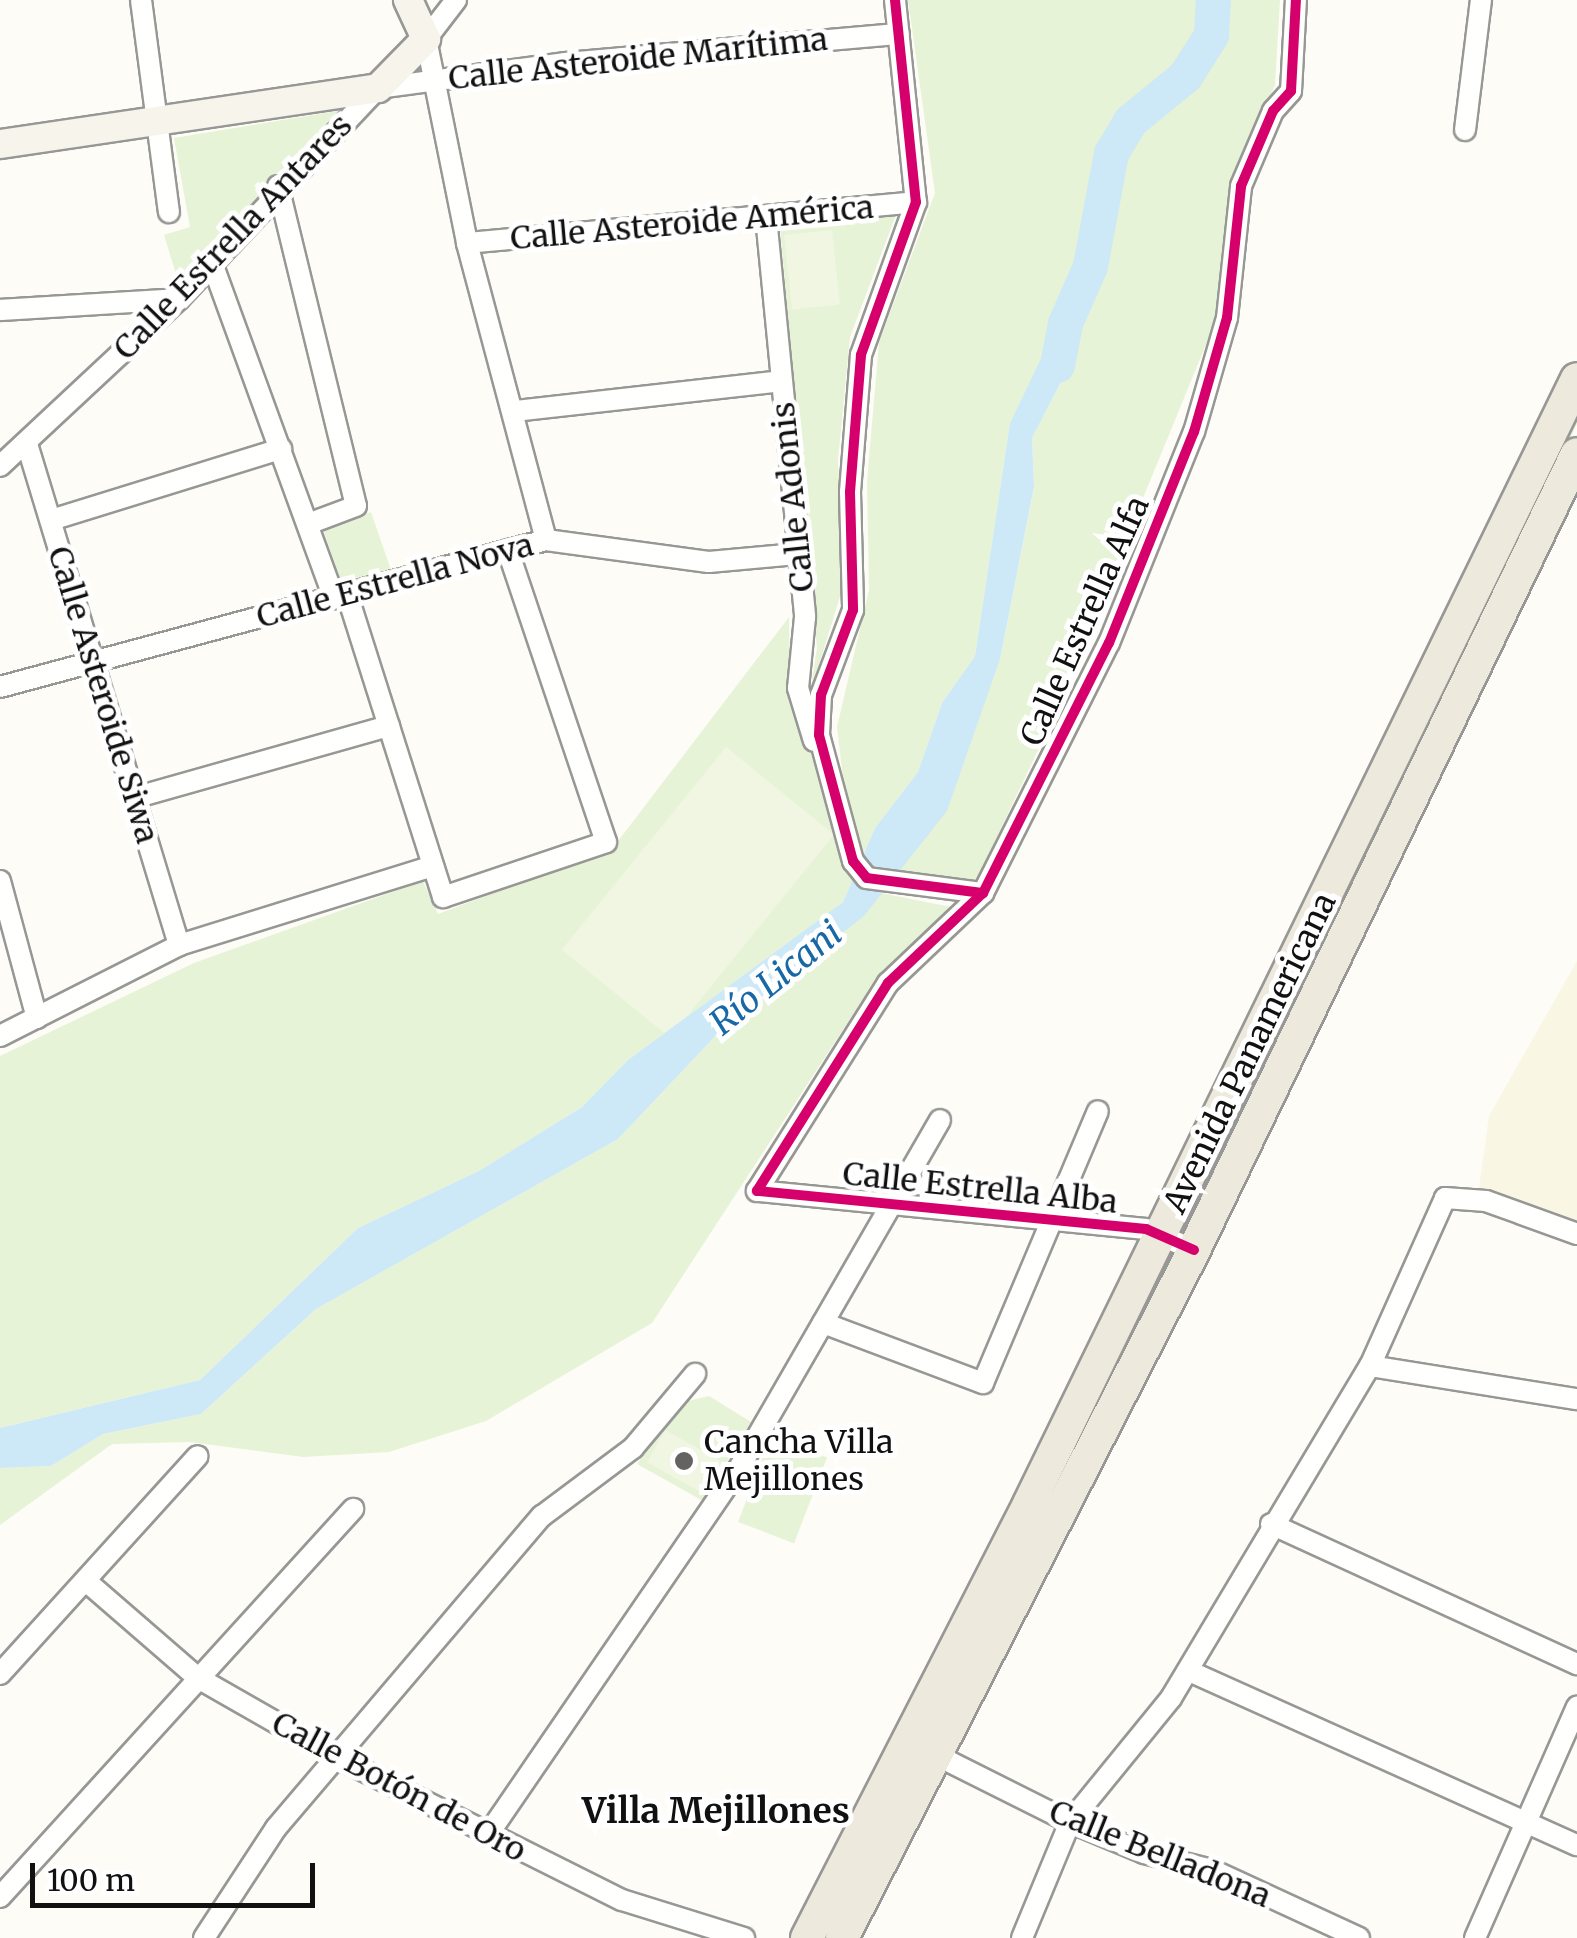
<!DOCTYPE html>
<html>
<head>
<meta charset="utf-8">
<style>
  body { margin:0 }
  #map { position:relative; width:1577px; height:1938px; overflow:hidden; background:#fdfcf7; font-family:Merriweather,serif }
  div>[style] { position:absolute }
  .farmland>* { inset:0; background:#f9f7e4 }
  .green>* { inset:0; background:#e7f3d7; transform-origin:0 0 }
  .pitch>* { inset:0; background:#f0f6e1; transform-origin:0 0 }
  .water>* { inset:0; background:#cde8f7 }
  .river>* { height:35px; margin:-17.5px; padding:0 17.5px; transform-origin:17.5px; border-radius:17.5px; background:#cde8f7 }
  .roads { filter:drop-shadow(2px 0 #979795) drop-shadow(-2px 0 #979795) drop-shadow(0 2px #979795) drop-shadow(0 -2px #979795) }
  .street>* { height:20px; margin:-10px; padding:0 10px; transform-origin:10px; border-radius:10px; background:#fffffe }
  .secondary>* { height:28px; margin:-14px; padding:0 14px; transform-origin:14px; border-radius:14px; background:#f6f4eb }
  .primary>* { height:32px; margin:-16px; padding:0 16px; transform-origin:16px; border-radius:16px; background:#ede9dc }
  .cycleway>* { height:10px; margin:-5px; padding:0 5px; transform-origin:5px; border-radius:5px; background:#d6006c }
  .dots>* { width:28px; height:28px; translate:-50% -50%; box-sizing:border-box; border:5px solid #fff; border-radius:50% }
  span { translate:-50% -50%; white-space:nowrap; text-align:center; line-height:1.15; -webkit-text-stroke:10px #fff; paint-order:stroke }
  .street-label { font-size:32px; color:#111 }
  .poi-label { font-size:32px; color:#111 }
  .left { translate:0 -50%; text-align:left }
  .water-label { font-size:35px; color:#1768a6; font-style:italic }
  .neighbourhood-label { font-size:35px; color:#111; font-weight:700 }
  .scale { position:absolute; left:30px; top:1863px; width:285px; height:45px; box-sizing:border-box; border:5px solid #111; border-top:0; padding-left:12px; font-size:30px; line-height:35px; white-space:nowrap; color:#111; -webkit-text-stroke:8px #fff; paint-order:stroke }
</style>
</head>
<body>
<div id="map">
  <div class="farmland">
    <div style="clip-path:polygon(1577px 961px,1577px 1240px,1477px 1202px,1489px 1116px)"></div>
  </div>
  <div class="green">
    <div style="clip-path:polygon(908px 0,1280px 0,1275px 85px,1232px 188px,1214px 325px,1049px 727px,975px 883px,895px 874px,1000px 659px,1034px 488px,1032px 438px,1063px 378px,1075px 317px,1058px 324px,1010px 423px,975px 656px,942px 703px,918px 772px,875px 828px,843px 902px,628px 1060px,582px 1107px,479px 1171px,358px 1228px,200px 1380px,0 1428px,0 1056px,194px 963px,423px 881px,438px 914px,612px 849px,789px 617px,790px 706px,824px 785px,843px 778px,837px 727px,869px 590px,867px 482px,879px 342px,935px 193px)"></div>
    <div style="clip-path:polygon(343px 110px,179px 284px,164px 235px,190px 227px,174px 138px)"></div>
    <div style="clip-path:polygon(896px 215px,850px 337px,838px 460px,845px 580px,810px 694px,817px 648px,780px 225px)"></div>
    <div style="clip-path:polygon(1577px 401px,1577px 424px,1192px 1233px,1182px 1227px)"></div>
    <div style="left:371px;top:512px;width:61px;height:51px;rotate:71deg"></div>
    <div style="clip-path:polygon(881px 893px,956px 908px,872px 985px,652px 1323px,486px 1421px,389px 1452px,303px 1457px,190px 1442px,112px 1444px,0 1525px,0 1468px,51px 1466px,103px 1434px,201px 1414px,316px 1309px,618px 1139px,724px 1027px,836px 940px)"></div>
    <div style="clip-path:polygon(709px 1396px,751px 1422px,703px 1501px,637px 1464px,680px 1403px)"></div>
    <div style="left:771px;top:1436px;width:60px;height:92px;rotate:21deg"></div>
  </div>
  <div class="pitch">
    <div style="left:832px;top:230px;width:75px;height:48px;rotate:84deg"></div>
    <div style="left:726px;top:747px;width:139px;height:261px;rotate:39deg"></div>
    <div style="left:665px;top:1430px;width:63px;height:37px;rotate:29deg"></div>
  </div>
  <div class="water">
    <div style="clip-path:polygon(1076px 316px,1063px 378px,1032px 438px,1034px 487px,1000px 659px,947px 811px,864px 916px,724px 1027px,618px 1139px,316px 1309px,201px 1414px,103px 1434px,51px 1466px,0 1468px,0 1428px,200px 1380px,358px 1228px,479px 1171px,582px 1107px,628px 1060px,843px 902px,875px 828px,918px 772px,942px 703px,975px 656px,1010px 423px,1058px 323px)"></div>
  </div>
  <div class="river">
    <div style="left:1057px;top:365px;width:43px;rotate:-79.2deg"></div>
    <div style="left:1065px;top:323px;width:62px;rotate:-66.3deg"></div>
    <div style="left:1090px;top:266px;width:115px;rotate:-79.5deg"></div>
    <div style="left:1111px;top:153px;width:37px;rotate:-59deg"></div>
    <div style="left:1130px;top:121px;width:71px;rotate:-39.3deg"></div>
    <div style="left:1185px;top:76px;width:49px;rotate:-57.6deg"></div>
    <div style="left:1211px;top:35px;width:35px;rotate:-87deg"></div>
  </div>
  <div class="roads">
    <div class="street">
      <div style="left:141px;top:0;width:214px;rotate:82.5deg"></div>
      <div style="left:456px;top:0;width:49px;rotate:127.6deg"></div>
      <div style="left:426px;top:39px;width:208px;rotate:78.6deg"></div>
      <div style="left:467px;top:243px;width:307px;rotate:75.1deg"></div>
      <div style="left:895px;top:0;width:203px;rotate:84.1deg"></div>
      <div style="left:916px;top:202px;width:163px;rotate:109.8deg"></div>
      <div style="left:861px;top:355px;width:137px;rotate:94.6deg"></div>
      <div style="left:850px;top:492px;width:118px;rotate:88.5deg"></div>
      <div style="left:853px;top:610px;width:91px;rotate:110.6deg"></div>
      <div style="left:821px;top:695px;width:40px;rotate:92.9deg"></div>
      <div style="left:819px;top:735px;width:131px;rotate:74.9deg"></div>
      <div style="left:853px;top:861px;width:22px;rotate:51deg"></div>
      <div style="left:867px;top:878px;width:117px;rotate:7.4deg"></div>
      <div style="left:1465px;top:130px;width:131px;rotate:-83deg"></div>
      <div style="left:278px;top:186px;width:329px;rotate:76.3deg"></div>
      <div style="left:356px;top:506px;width:51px;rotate:159.4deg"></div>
      <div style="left:766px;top:217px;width:402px;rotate:84.4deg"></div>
      <div style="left:805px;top:617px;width:71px;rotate:95.6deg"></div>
      <div style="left:798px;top:688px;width:55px;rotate:73.2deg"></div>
      <div style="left:467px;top:243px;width:451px;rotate:-5.2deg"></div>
      <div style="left:212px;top:263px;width:357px;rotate:70deg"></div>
      <div style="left:0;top:310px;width:179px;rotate:-3.5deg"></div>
      <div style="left:515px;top:411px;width:268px;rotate:-6.4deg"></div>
      <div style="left:27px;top:444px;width:524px;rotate:73.12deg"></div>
      <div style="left:0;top:466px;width:245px;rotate:-43deg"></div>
      <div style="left:179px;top:299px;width:290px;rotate:-46.7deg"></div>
      <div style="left:378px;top:88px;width:189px;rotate:-7.6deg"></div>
      <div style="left:565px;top:63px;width:335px;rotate:-5deg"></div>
      <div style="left:51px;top:520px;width:241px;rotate:-17.2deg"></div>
      <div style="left:347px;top:594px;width:318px;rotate:72.4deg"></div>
      <div style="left:443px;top:897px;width:172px;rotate:-18.6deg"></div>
      <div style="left:606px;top:842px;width:308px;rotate:-108.6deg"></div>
      <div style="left:0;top:687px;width:565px;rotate:-15.07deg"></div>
      <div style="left:546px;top:540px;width:164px;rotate:7.7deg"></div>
      <div style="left:709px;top:562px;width:88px;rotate:-5.2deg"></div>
      <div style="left:134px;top:798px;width:265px;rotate:-15.8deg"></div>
      <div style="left:0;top:881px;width:142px;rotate:74.9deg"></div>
      <div style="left:0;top:1036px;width:201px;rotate:-26.9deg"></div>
      <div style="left:179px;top:945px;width:266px;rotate:-17.3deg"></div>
      <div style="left:1194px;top:1250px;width:52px;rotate:-156.4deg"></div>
      <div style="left:1146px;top:1229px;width:391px;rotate:-174.4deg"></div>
      <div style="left:757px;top:1191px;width:246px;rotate:-57.8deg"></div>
      <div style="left:888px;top:983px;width:131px;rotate:-43.5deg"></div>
      <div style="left:983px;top:893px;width:280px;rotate:-63.3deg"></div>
      <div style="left:1109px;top:643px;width:227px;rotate:-68.1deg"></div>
      <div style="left:1194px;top:432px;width:119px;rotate:-73.9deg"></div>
      <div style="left:1227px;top:318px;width:133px;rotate:-83.9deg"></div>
      <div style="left:1241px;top:186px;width:82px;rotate:-66.9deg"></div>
      <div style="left:1273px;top:111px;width:27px;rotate:-48deg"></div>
      <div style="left:1291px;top:91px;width:91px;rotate:-86.9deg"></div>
      <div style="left:823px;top:1323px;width:171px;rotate:20.6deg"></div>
      <div style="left:983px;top:1383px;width:295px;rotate:-67.1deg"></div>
      <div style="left:1370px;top:1366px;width:210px;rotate:9.1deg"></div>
      <div style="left:1271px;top:1524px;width:337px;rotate:24.6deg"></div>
      <div style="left:86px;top:1581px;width:148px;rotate:40.9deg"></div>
      <div style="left:198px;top:1678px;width:163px;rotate:29.7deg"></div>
      <div style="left:340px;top:1759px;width:315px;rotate:26.6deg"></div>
      <div style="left:622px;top:1900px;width:128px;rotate:17.3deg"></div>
      <div style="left:1189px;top:1671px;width:425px;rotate:24.2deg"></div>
      <div style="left:0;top:1674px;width:294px;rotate:-47.8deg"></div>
      <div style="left:926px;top:1750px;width:161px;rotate:26.6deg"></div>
      <div style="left:1070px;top:1822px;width:80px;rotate:22.7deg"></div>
      <div style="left:1144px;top:1853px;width:70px;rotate:14deg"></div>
      <div style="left:1212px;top:1870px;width:162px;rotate:24.8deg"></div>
      <div style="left:487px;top:1836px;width:452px;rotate:-55.6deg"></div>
      <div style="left:742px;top:1463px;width:396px;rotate:-60deg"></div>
      <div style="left:0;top:1897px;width:525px;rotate:-47.7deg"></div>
      <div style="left:204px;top:1938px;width:131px;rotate:-56.8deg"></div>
      <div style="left:276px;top:1828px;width:410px;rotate:-49.6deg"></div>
      <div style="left:542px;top:1516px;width:114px;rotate:-36.8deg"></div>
      <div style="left:633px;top:1448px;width:97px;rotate:-50deg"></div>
      <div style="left:1022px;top:1938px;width:126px;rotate:-67.5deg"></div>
      <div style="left:1070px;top:1822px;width:160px;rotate:-50.8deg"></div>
      <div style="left:1171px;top:1698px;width:387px;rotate:-59.1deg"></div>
      <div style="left:1370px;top:1366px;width:184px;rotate:-65.9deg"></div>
      <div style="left:1445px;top:1198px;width:41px;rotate:4.2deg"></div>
      <div style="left:1486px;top:1201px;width:97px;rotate:19.9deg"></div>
      <div style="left:1475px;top:1938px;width:253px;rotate:-66.2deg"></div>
    </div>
    <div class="secondary">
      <div style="left:0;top:144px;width:382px;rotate:-8.4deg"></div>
      <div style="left:378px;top:88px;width:69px;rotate:-45.6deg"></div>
      <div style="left:426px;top:39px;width:43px;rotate:-114.8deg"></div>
    </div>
    <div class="primary">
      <div style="left:807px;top:1938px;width:487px;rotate:-62.9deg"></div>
      <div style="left:1029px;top:1504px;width:1251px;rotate:-64.03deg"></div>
      <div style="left:842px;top:1938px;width:773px;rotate:-62.9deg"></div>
      <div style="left:1194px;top:1250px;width:883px;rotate:-64.31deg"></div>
    </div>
  </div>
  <div class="cycleway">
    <div style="left:895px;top:0;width:203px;rotate:84.1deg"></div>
    <div style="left:916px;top:202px;width:163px;rotate:109.8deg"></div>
    <div style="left:861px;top:355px;width:137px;rotate:94.6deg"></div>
    <div style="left:850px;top:492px;width:118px;rotate:88.5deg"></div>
    <div style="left:853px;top:610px;width:91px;rotate:110.6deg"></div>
    <div style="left:821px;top:695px;width:40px;rotate:92.9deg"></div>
    <div style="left:819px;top:735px;width:131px;rotate:74.9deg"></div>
    <div style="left:853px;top:861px;width:22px;rotate:51deg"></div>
    <div style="left:867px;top:878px;width:117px;rotate:7.4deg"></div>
    <div style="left:1194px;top:1250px;width:52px;rotate:-156.4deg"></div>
    <div style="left:1146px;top:1229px;width:391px;rotate:-174.4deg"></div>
    <div style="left:757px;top:1191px;width:246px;rotate:-57.8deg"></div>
    <div style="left:888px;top:983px;width:131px;rotate:-43.5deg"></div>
    <div style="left:983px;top:893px;width:280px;rotate:-63.3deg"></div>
    <div style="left:1109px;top:643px;width:227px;rotate:-68.1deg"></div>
    <div style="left:1194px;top:432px;width:119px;rotate:-73.9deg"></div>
    <div style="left:1227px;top:318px;width:133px;rotate:-83.9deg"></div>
    <div style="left:1241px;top:186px;width:82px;rotate:-66.9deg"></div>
    <div style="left:1273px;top:111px;width:27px;rotate:-48deg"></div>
    <div style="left:1291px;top:91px;width:91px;rotate:-86.9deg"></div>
  </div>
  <div class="dots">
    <div style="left:684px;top:1461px;background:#646362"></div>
  </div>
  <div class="street-label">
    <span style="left:638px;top:59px;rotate:-6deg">Calle Asteroide Marítima</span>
    <span style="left:692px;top:223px;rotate:-5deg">Calle Asteroide América</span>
    <span style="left:233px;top:237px;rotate:-46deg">Calle Estrella Antares</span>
    <span style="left:793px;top:497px;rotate:-96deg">Calle Adonis</span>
    <span style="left:395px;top:581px;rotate:-15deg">Calle Estrella Nova</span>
    <span style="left:1085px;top:621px;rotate:-66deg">Calle Estrella Alfa</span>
    <span style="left:103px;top:695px;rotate:73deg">Calle Asteroide Siwa</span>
    <span style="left:1250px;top:1053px;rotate:-64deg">Avenida Panamericana</span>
    <span style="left:980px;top:1188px;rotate:6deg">Calle Estrella Alba</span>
    <span style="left:399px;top:1787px;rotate:28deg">Calle Botón de Oro</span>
    <span style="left:1160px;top:1854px;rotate:22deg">Calle Belladona</span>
  </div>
  <div class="poi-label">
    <span class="left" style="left:704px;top:1461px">Cancha Villa<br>Mejillones</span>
  </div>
  <div class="water-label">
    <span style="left:776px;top:978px;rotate:-39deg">Río Licani</span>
  </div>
  <div class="neighbourhood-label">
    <span style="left:716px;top:1811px">Villa Mejillones</span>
  </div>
  <div class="scale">100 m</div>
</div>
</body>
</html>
